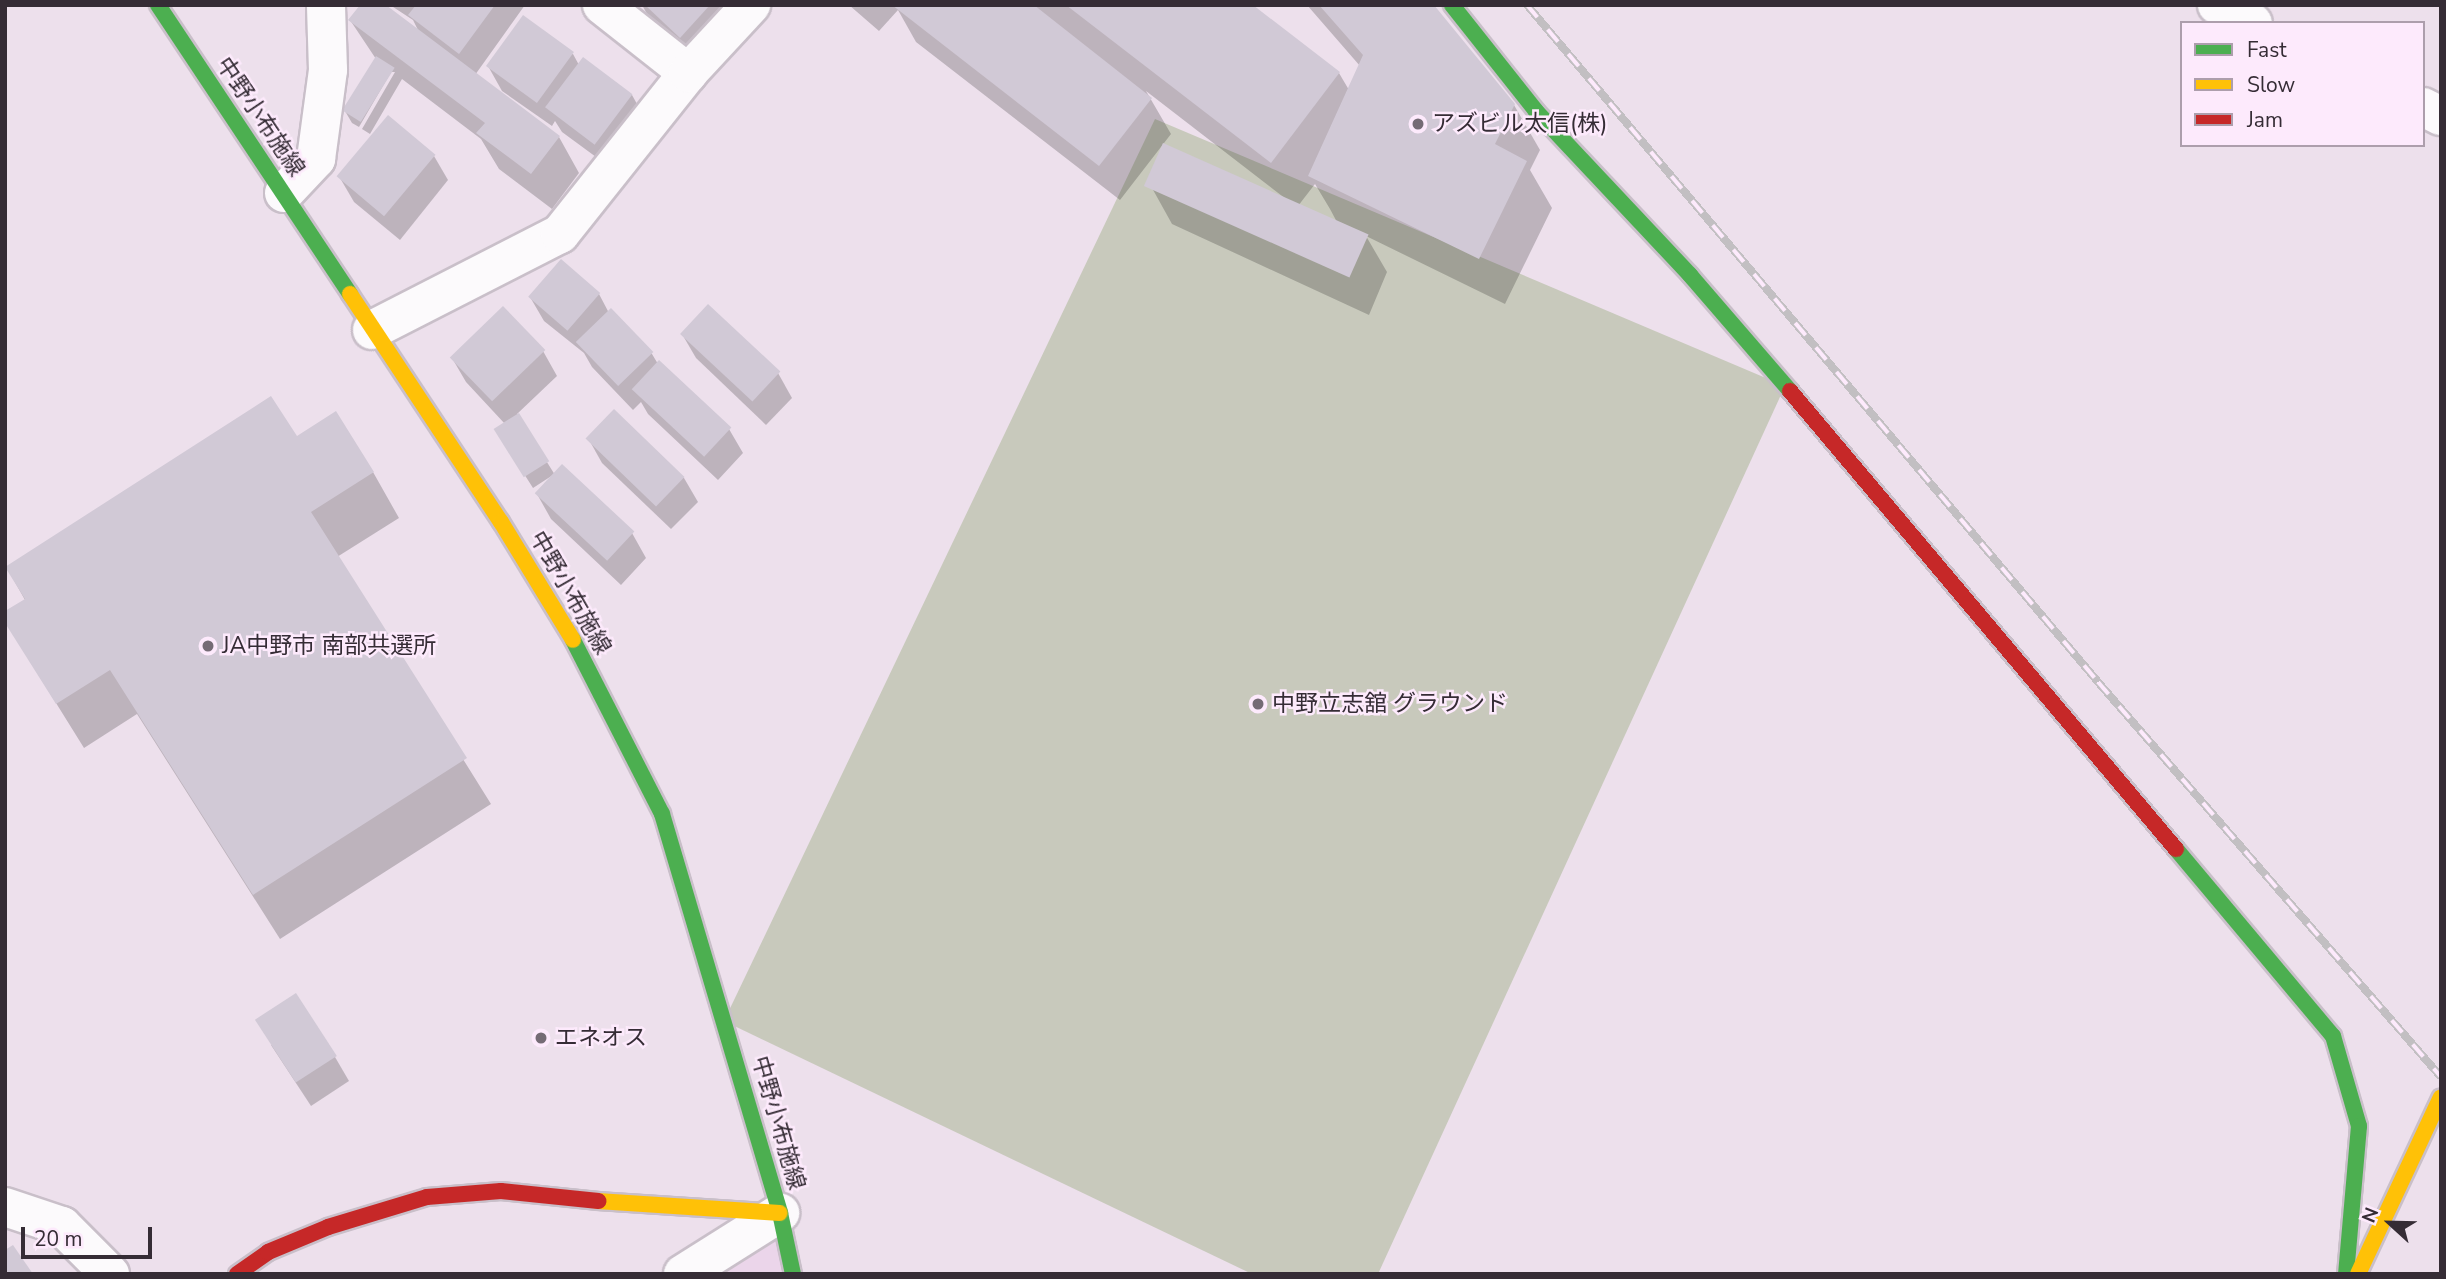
<!DOCTYPE html>
<html>
<head>
<meta charset="utf-8">
<style>
  body { margin:0 }
  #map { position:relative; width:2446px; height:1279px; overflow:hidden; background:#ede0ec; font-family:"Nunito Sans","Noto Sans JP",sans-serif }
  div>[style] { position:absolute }
  .built>* { inset:0; background:#ebd5ea }
  .green>* { inset:0; background:#c8c9bc }
  .shadow>* { inset:0; background:#0003 }
  .building>* { inset:0; background:#d1c9d6; transform-origin:0 0 }
  .roads { filter:drop-shadow(2px 0 #c9bfc9) drop-shadow(-2px 0 #c9bfc9) drop-shadow(0 2px #c9bfc9) drop-shadow(0 -2px #c9bfc9) }
  .street>* { height:38px; margin:-19px; padding:0 19px; transform-origin:19px; border-radius:19px; background:#fcfafc }
  .fast>* { height:16px; margin:-8px; padding:0 8px; transform-origin:8px; border-radius:8px; background:#4caf50 }
  .slow>* { height:16px; margin:-8px; padding:0 8px; transform-origin:8px; border-radius:8px; background:#ffc107 }
  .jam>* { height:16px; margin:-8px; padding:0 8px; transform-origin:8px; border-radius:8px; background:#c62828 }
  .rail>* { height:8px; margin-top:-4px; transform-origin:0; background:repeating-linear-gradient(90deg,#fdeafc 0 16px,#c2bfc2 0 32px); box-sizing:border-box; border-block:2px solid #c2bfc2 }
  .dots>* { width:19px; height:19px; translate:-50% -50%; box-sizing:border-box; border:4px solid #fdeafc; border-radius:50% }
  span { translate:-50% -50%; white-space:nowrap; text-align:center; line-height:1.15; -webkit-text-stroke:5px #fdeafc; paint-order:stroke }
  .street-label { font-size:23px; color:#352c35 }
  .poi-label { font-size:23px; color:#352c35 }
  .left { translate:0 -50%; text-align:left }
  .frame { position:absolute; inset:0; border:7px solid #352c35; pointer-events:none }
  .legend { position:absolute; left:2180px; top:21px; width:245px; height:126px; box-sizing:border-box; background:#fdeafc; border:2px solid #ad9eac; margin:0; padding:9px 12px; list-style:none; font-size:21px; color:#352c35 }
  .legend li { display:flex; align-items:center; gap:14px; height:35px }
  .legend b { width:35px; border:2px solid #ad9eac }
  .north { position:absolute; left:2355px; top:1188px; width:70px; height:70px; -webkit-text-stroke:5px #fdeafc; paint-order:stroke; rotate:292deg; font-size:19px; font-weight:700; line-height:28px; text-align:center; color:#352c35 }
  .north::after { content:''; display:block; margin:auto; width:24px; height:32px; background:#352c35; clip-path:polygon(50% 0,100% 100%,50% 72%,0 100%) }
  .scale { position:absolute; left:21px; top:1227px; width:131px; height:32px; box-sizing:border-box; border:4px solid #352c35; border-top:0; padding-left:9px; font-size:21px; line-height:24px; white-space:nowrap; color:#352c35; -webkit-text-stroke:5px #fdeafc; paint-order:stroke }
</style>
</head>
<body>
<div id="map">
  <div class="built">
    <div style="clip-path:polygon(780px 1213px,793px 1274px,683px 1274px)"></div>
  </div>
  <div class="green">
    <div style="clip-path:polygon(1155px 119px,1785px 386px,1378px 1274px,1252px 1274px,724px 1021px)"></div>
  </div>
  <div class="shadow">
    <div style="clip-path:polygon(390px 5px,525px 5px,475px 75px,559px 137px,579px 173px,552px 209px,499px 169px,481px 139px,402px 79px,370px 134px,362px 129px,395px 72px,391px 72px,359px 127px,352px 123px,345px 111px,376px 59px,350px 20px,420px 34px,413px 20px)"></div>
    <div style="clip-path:polygon(642px 5px,760px 5px,694px 61px,651px 21px)"></div>
    <div style="clip-path:polygon(evenodd,849px 5px,1179px 5px,1339px 73px,1349px 90px,1360px 66px,1307px 5px,1432px 5px,1514px 105px,1540px 150px,1530px 170px,1552px 208px,1505px 304px,1366px 236px,1387px 272px,1369px 315px,1172px 224px,1152px 188px,1286px 199px,1146px 91px,1171px 134px,1120px 200px,916px 42px,898px 10px,879px 31px,849px 5px,1315px 184px,1330px 209px,1338px 224px,1298px 206px,1315px 184px)"></div>
    <div style="clip-path:polygon(573px 54px,579px 65px,632px 95px,646px 120px,611px 168px,562px 132px,555px 121px,552px 126px,502px 91px,488px 66px)"></div>
    <div style="clip-path:polygon(434px 156px,448px 180px,400px 240px,354px 202px,340px 178px)"></div>
    <div style="clip-path:polygon(599px 294px,609px 313px,611px 311px,652px 354px,658px 364px,729px 429px,743px 453px,718px 480px,648px 414px,641px 402px,633px 410px,592px 367px,584px 353px,544px 321px,530px 297px)"></div>
    <div style="clip-path:polygon(682px 334px,778px 373px,792px 398px,766px 425px,696px 358px)"></div>
    <div style="clip-path:polygon(543px 351px,557px 376px,517px 414px,555px 475px,632px 533px,646px 558px,621px 585px,551px 519px,537px 494px,553px 475px,533px 488px,503px 441px,505px 424px,466px 382px,452px 358px)"></div>
    <div style="clip-path:polygon(588px 438px,684px 478px,698px 502px,671px 529px,602px 463px)"></div>
    <div style="clip-path:polygon(296px 439px,373px 472px,399px 518px,337px 557px,491px 804px,280px 939px,137px 714px,84px 748px,5px 621px,25px 600px,7px 568px)"></div>
    <div style="clip-path:polygon(271px 1045px,335px 1057px,349px 1081px,311px 1106px)"></div>
  </div>
  <div class="building">
    <div style="clip-path:polygon(360px 5px,386px 5px,560px 136px,531px 174px,476px 133px,485px 123px,348px 20px)"></div>
    <div style="clip-path:polygon(416px 5px,495px 5px,459px 54px,408px 15px)"></div>
    <div style="clip-path:polygon(645px 5px,710px 5px,680px 38px)"></div>
    <div style="clip-path:polygon(892px 5px,1034px 5px,1152px 98px,1099px 166px)"></div>
    <div style="clip-path:polygon(1066px 5px,1253px 5px,1340px 72px,1271px 163px)"></div>
    <div style="clip-path:polygon(1319px 5px,1434px 5px,1515px 104px,1495px 144px,1527px 161px,1479px 259px,1308px 176px,1363px 55px)"></div>
    <div style="left:523px;top:15px;width:63px;height:63px;rotate:36deg"></div>
    <div style="left:376px;top:56px;width:22px;height:64px;rotate:32deg"></div>
    <div style="left:583px;top:57px;width:62px;height:63px;rotate:37deg"></div>
    <div style="left:388px;top:115px;width:62px;height:80px;rotate:40deg"></div>
    <div style="left:1163px;top:143px;width:225px;height:47px;rotate:24deg"></div>
    <div style="left:561px;top:259px;width:52px;height:50px;rotate:41deg"></div>
    <div style="left:708px;top:304px;width:99px;height:41px;rotate:43deg"></div>
    <div style="left:503px;top:306px;width:61px;height:74px;rotate:46deg"></div>
    <div style="left:611px;top:308px;width:61px;height:49px;rotate:46deg"></div>
    <div style="left:659px;top:360px;width:99px;height:40px;rotate:43deg"></div>
    <div style="clip-path:polygon(271px 396px,297px 436px,336px 411px,374px 472px,311px 512px,467px 758px,253px 895px,110px 670px,56px 704px,5px 623px,5px 611px,25px 599px,5px 567px)"></div>
    <div style="left:614px;top:409px;width:98px;height:41px;rotate:44deg"></div>
    <div style="left:519px;top:413px;width:57px;height:30px;rotate:58deg"></div>
    <div style="left:562px;top:464px;width:99px;height:40px;rotate:43deg"></div>
    <div style="left:296px;top:993px;width:75px;height:49px;rotate:57deg"></div>
    <div style="clip-path:polygon(13px 1245px,33px 1274px,5px 1274px,5px 1250px)"></div>
  </div>
  <div class="roads">
    <div class="street">
      <div style="left:602px;top:5px;width:110px;rotate:38.3deg"></div>
      <div style="left:2217px;top:5px;width:40px;rotate:26.6deg"></div>
      <div style="left:2423px;top:107px;width:20px;rotate:27deg"></div>
      <div style="left:284px;top:193px;width:47px;rotate:-46.7deg"></div>
      <div style="left:316px;top:159px;width:90px;rotate:-82.3deg"></div>
      <div style="left:328px;top:70px;width:65px;rotate:-91.8deg"></div>
      <div style="left:372px;top:330px;width:211px;rotate:-27.1deg"></div>
      <div style="left:560px;top:234px;width:206px;rotate:-51.5deg"></div>
      <div style="left:688px;top:73px;width:93px;rotate:-47.2deg"></div>
      <div style="left:5px;top:1207px;width:60px;rotate:18.4deg"></div>
      <div style="left:62px;top:1226px;width:68px;rotate:45deg"></div>
      <div style="left:683px;top:1274px;width:115px;rotate:-32.2deg"></div>
    </div>
    <div class="fast">
      <div style="left:158px;top:5px;width:347px;rotate:56.4deg"></div>
      <div style="left:1452px;top:5px;width:135px;rotate:51.6deg"></div>
      <div style="left:1536px;top:111px;width:225px;rotate:46.8deg"></div>
      <div style="left:1690px;top:275px;width:153px;rotate:49.2deg"></div>
      <div style="left:573px;top:640px;width:195px;rotate:62.9deg"></div>
      <div style="left:662px;top:814px;width:416px;rotate:73.5deg"></div>
      <div style="left:780px;top:1213px;width:62px;rotate:78deg"></div>
      <div style="left:2176px;top:849px;width:244px;rotate:50deg"></div>
      <div style="left:2333px;top:1036px;width:94px;rotate:73.9deg"></div>
      <div style="left:2359px;top:1126px;width:149px;rotate:95deg"></div>
    </div>
    <div class="slow">
      <div style="left:350px;top:294px;width:273px;rotate:56.5deg"></div>
      <div style="left:501px;top:522px;width:138px;rotate:58.6deg"></div>
      <div style="left:598px;top:1201px;width:182px;rotate:3.8deg"></div>
      <div style="left:2358px;top:1274px;width:195px;rotate:-64.9deg"></div>
    </div>
    <div class="jam">
      <div style="left:1790px;top:391px;width:599px;rotate:49.88deg"></div>
      <div style="left:237px;top:1274px;width:38px;rotate:-35deg"></div>
      <div style="left:268px;top:1252px;width:65px;rotate:-22.6deg"></div>
      <div style="left:328px;top:1227px;width:103px;rotate:-16.9deg"></div>
      <div style="left:427px;top:1197px;width:74px;rotate:-4.6deg"></div>
      <div style="left:501px;top:1191px;width:98px;rotate:5.9deg"></div>
    </div>
  </div>
  <div class="rail">
    <div style="left:1527px;top:5px;width:886px;rotate:49.85deg"></div>
    <div style="left:2098px;top:682px;width:523px;rotate:49.03deg"></div>
  </div>
  <div class="dots">
    <div style="left:1418px;top:124px;background:#756b75"></div>
    <div style="left:208px;top:646px;background:#756b75"></div>
    <div style="left:1258px;top:704px;background:#756b75"></div>
    <div style="left:541px;top:1038px;background:#756b75"></div>
  </div>
  <div class="street-label">
    <span style="left:260px;top:117px;rotate:56deg">中野小布施線</span>
    <span style="left:570px;top:593px;rotate:60deg">中野小布施線</span>
    <span style="left:778px;top:1123px;rotate:74deg">中野小布施線</span>
  </div>
  <div class="poi-label">
    <span class="left" style="left:1432px;top:124px">アズビル太信(株)</span>
    <span class="left" style="left:222px;top:646px">JA中野市 南部共選所</span>
    <span class="left" style="left:1272px;top:704px">中野立志舘 グラウンド</span>
    <span class="left" style="left:555px;top:1038px">エネオス</span>
  </div>
  <div class="frame"></div>
  <ul class="legend">
  <li><b style="height:9px;background:#4caf50"></b>Fast</li>
  <li><b style="height:9px;background:#ffc107"></b>Slow</li>
  <li><b style="height:9px;background:#c62828"></b>Jam</li>
  </ul>
  <div class="north">N</div>
  <div class="scale">20 m</div>
</div>
</body>
</html>
